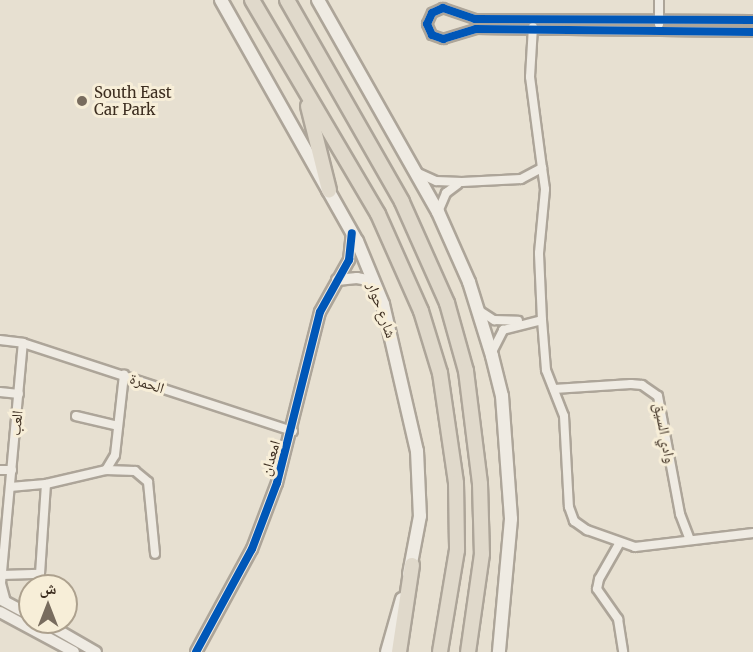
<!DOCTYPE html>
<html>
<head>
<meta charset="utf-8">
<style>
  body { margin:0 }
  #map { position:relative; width:753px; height:652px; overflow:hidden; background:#e7e0d1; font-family:Merriweather,"Noto Naskh Arabic",serif }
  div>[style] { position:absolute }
  .roads { filter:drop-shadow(2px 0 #ada599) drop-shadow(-2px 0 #ada599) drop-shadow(0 2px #ada599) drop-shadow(0 -2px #ada599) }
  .minor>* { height:8px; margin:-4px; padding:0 4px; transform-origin:4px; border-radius:4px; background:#efebe3 }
  .tertiary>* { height:10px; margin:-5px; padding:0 5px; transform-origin:5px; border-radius:5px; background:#efebe3 }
  .secondary>* { height:12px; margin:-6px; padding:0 6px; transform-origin:6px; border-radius:6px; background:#efebe3 }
  .trunk>* { height:14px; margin:-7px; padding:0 7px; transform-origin:7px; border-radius:7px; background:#e0d9cb }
  .cycleway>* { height:8px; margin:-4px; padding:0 4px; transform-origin:4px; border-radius:4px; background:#0057b8 }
  .dots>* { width:16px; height:16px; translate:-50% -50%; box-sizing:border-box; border:3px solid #f7eed8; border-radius:50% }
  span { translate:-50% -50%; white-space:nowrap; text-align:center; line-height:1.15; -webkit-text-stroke:6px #f7eed8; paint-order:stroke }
  .poi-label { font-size:15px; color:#3d2e20 }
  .left { translate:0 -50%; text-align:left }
  .street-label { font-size:15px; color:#3d2e20 }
  .north { position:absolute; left:18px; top:574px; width:60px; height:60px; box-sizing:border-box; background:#f7eed8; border:2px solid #ada18e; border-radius:50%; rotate:0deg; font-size:16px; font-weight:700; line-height:24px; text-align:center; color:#3d2e20 }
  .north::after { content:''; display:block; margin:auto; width:21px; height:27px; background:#786c5e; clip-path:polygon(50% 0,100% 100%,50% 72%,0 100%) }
</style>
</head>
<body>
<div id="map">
  <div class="roads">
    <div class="minor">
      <div style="left:659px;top:0;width:24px;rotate:90deg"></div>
      <div style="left:753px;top:20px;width:278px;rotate:-179.8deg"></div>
      <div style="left:475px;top:19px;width:34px;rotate:-161deg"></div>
      <div style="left:443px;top:8px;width:12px;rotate:156deg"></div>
      <div style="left:432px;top:13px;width:12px;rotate:114deg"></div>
      <div style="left:427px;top:24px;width:12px;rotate:66deg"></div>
      <div style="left:432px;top:35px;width:12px;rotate:20deg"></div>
      <div style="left:443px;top:39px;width:34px;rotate:-17deg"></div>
      <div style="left:476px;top:29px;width:277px;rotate:0.6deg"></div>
      <div style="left:418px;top:173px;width:20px;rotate:24deg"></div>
      <div style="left:436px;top:181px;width:26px;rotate:2deg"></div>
      <div style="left:462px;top:182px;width:59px;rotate:-2.9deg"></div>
      <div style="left:521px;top:179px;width:24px;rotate:-28deg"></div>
      <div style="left:542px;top:168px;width:92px;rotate:-97.5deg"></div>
      <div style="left:530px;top:77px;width:50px;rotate:-86.6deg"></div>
      <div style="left:438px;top:212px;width:21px;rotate:-67deg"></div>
      <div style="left:446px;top:193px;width:15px;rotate:-37deg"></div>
      <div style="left:480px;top:311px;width:17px;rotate:33deg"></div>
      <div style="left:494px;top:320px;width:24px;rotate:2deg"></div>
      <div style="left:542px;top:320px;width:50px;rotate:85.4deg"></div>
      <div style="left:546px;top:370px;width:49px;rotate:68.6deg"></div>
      <div style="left:564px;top:416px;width:91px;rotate:86.9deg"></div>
      <div style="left:569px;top:507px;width:15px;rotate:70deg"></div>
      <div style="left:574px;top:521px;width:16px;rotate:35deg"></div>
      <div style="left:587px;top:530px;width:51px;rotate:19.5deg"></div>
      <div style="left:635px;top:547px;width:119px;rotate:-6.8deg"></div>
      <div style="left:0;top:340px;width:23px;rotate:7deg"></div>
      <div style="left:23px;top:343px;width:284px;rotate:18.1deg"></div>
      <div style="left:492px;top:352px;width:25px;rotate:-63deg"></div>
      <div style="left:503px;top:330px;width:40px;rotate:-14.4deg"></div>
      <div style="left:542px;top:320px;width:67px;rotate:-92.6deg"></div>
      <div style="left:539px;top:253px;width:64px;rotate:-84.6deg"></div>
      <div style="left:545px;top:189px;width:21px;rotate:-98deg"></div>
      <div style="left:554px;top:389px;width:77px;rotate:-3.7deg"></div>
      <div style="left:631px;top:384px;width:11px;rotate:5deg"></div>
      <div style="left:642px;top:385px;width:19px;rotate:35deg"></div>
      <div style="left:658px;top:396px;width:120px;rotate:79.4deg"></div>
      <div style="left:680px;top:514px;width:26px;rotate:69deg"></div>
      <div style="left:0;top:392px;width:19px;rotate:6deg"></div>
      <div style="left:76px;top:416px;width:43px;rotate:13.4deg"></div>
      <div style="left:0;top:470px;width:12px"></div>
      <div style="left:106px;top:470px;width:29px;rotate:2deg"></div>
      <div style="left:135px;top:471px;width:17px;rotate:40deg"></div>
      <div style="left:148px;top:482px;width:72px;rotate:84.4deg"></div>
      <div style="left:10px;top:487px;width:36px;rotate:-5deg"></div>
      <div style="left:46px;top:484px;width:62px;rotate:-13.1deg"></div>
      <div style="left:106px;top:470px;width:17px;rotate:-59deg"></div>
      <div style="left:115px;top:455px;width:81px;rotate:-83.6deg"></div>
      <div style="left:619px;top:544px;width:40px;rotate:119.7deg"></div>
      <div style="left:599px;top:579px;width:10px;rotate:101deg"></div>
      <div style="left:597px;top:589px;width:37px;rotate:55deg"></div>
      <div style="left:618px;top:619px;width:33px;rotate:81deg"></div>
      <div style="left:2px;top:575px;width:38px;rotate:-2deg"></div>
      <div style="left:40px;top:574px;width:90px;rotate:-86.2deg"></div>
      <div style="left:6px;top:602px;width:20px;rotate:-105deg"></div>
      <div style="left:1px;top:583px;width:241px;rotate:-84.8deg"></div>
    </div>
    <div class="tertiary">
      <div style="left:337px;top:280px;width:20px;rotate:-6deg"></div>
      <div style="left:357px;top:278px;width:15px;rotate:11deg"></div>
      <div style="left:0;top:599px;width:34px;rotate:28deg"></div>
      <div style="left:0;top:612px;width:84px;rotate:28.4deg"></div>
      <div style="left:44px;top:622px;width:60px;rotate:30deg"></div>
      <div style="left:196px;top:652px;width:117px;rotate:-61.5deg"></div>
      <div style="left:252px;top:549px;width:71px;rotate:-69.3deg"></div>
      <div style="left:277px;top:483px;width:176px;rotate:-75.9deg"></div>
      <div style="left:320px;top:312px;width:60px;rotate:-60.9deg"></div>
      <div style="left:349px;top:260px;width:27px;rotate:-84deg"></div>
    </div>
    <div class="secondary">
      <div style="left:221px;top:0;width:277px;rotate:60.6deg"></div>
      <div style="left:357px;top:241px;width:68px;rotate:67.6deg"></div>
      <div style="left:383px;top:304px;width:151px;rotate:77deg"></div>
      <div style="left:417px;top:451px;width:65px;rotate:87.4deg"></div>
      <div style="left:420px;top:516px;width:59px;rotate:100.7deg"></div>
      <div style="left:318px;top:0;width:244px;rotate:60.5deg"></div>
      <div style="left:438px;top:212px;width:77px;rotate:66.1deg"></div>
      <div style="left:469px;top:282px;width:77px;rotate:72.7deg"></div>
      <div style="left:492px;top:356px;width:41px;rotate:76deg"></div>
      <div style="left:502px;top:396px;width:123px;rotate:85.8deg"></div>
      <div style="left:511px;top:519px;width:134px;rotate:95.2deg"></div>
      <div style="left:387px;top:652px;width:55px;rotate:-74.2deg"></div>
    </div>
    <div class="trunk">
      <div style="left:252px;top:0;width:248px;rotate:59.5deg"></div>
      <div style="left:378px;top:214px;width:106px;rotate:66.1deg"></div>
      <div style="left:421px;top:311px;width:65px;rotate:73deg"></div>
      <div style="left:440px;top:373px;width:111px;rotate:81.7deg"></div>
      <div style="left:456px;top:483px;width:67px;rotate:89.1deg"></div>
      <div style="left:457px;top:550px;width:103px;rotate:99.5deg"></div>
      <div style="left:287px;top:0;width:232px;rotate:60.3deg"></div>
      <div style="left:402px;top:202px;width:111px;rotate:66deg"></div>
      <div style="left:447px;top:303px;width:71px;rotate:74.4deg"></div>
      <div style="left:466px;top:371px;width:114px;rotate:82.9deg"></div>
      <div style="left:480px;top:484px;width:70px;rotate:88.4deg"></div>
      <div style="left:482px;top:554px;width:99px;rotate:98.1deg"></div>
      <div style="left:308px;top:106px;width:87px;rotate:76deg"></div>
      <div style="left:399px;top:652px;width:88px;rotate:-81.5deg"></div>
    </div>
  </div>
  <div class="cycleway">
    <div style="left:753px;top:20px;width:278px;rotate:-179.8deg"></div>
    <div style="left:475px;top:19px;width:34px;rotate:-161deg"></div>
    <div style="left:443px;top:8px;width:12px;rotate:156deg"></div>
    <div style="left:432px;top:13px;width:12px;rotate:114deg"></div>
    <div style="left:427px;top:24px;width:12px;rotate:66deg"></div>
    <div style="left:432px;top:35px;width:12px;rotate:20deg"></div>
    <div style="left:443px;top:39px;width:34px;rotate:-17deg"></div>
    <div style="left:476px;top:29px;width:277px;rotate:0.6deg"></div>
    <div style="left:196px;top:652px;width:117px;rotate:-61.5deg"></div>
    <div style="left:252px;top:549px;width:71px;rotate:-69.3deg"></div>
    <div style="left:277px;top:483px;width:176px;rotate:-75.9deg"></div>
    <div style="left:320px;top:312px;width:60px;rotate:-60.9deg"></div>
    <div style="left:349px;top:260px;width:27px;rotate:-84deg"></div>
  </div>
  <div class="dots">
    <div style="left:82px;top:101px;background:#786c5e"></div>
  </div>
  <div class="poi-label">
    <span class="left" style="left:94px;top:101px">South East<br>Car Park</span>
  </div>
  <div class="street-label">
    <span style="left:382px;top:310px;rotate:70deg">شارع حوار</span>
    <span style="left:147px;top:383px;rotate:18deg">الحمرة</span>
    <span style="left:16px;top:423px;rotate:-85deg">العب</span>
    <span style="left:665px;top:433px;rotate:79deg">وادي السيق</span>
    <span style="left:270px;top:458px;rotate:-73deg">امعدان</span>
  </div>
  <div class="north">ش</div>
</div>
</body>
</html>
